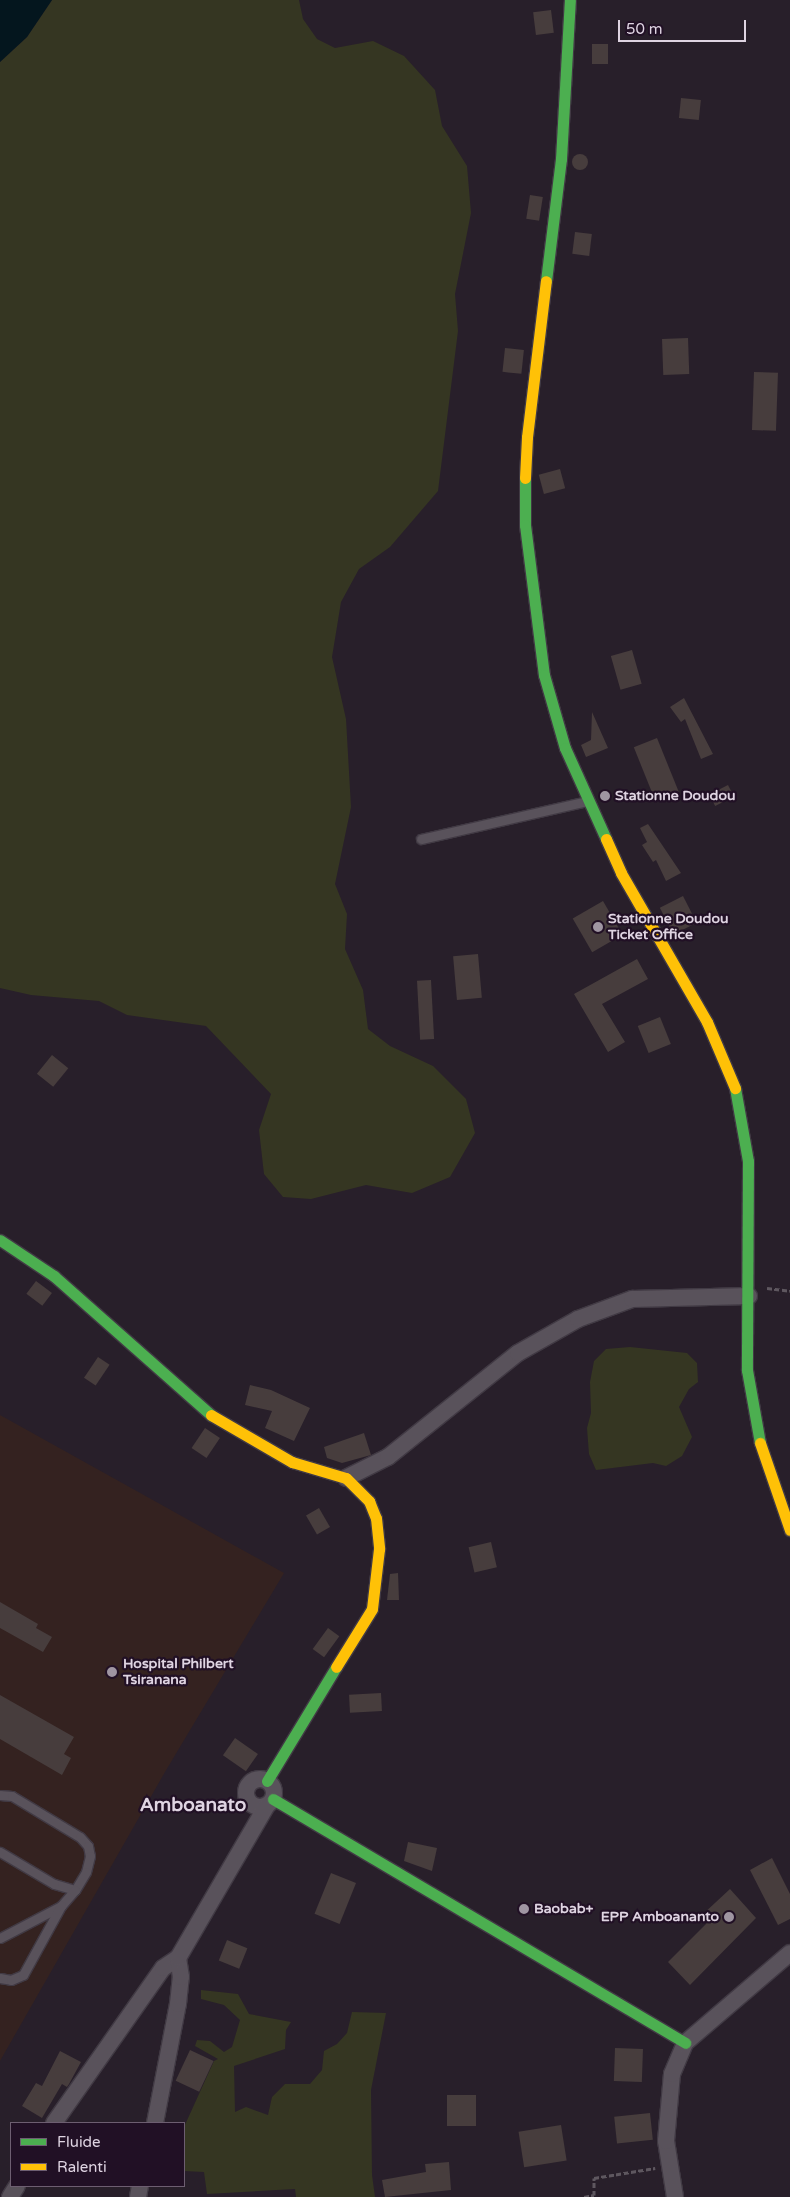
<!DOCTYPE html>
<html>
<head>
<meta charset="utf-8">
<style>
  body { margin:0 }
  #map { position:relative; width:790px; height:2197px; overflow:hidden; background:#281f2a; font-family:"Varela Round",sans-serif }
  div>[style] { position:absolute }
  .medical>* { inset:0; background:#342220 }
  .green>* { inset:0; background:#353622 }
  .water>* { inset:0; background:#04161e }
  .building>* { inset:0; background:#473d3d; transform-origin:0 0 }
  .round { border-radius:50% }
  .path>* { height:3px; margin-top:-1.5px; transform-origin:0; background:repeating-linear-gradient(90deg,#5e575f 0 5px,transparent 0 7.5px) }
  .roads { filter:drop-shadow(1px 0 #413a44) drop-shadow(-1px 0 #413a44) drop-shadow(0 1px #413a44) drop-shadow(0 -1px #413a44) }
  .lane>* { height:9px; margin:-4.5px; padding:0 4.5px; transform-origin:4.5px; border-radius:4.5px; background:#59525b }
  .street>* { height:16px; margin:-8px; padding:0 8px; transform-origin:8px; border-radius:8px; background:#59525b }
  .street>.ring { margin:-8px; padding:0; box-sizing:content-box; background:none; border:16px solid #59525b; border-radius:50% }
  .fast>* { height:11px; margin:-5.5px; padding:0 5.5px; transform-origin:5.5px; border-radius:5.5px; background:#4caf50 }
  .slow>* { height:11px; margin:-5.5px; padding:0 5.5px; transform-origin:5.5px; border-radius:5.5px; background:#ffc107 }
  .dots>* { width:14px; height:14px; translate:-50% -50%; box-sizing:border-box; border:2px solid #211025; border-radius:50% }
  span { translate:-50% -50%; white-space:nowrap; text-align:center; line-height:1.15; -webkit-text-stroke:4.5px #211025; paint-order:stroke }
  .poi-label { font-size:14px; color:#dfd4e2; font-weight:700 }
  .left { translate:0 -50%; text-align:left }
  .right { translate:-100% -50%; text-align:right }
  .district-label { font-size:19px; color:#dfd4e2; font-weight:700 }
  .legend { position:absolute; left:10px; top:2122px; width:175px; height:65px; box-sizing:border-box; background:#211025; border:1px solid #6d5e71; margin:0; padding:6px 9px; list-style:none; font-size:15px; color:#dfd4e2 }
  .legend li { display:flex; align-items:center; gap:10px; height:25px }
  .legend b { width:25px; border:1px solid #6d5e71 }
  .scale { position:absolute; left:618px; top:20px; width:128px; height:22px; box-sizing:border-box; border:2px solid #dfd4e2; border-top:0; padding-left:6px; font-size:15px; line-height:18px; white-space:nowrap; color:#dfd4e2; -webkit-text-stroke:4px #211025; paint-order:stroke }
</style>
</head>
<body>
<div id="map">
  <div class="medical">
    <div style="clip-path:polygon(0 1415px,284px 1573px,165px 1772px,0 2061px)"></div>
  </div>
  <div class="green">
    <div style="clip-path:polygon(52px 0,299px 0,303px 19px,317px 39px,335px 48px,373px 41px,404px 56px,435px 90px,442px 126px,467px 166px,471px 213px,455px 294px,458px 331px,438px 491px,390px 547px,359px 569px,341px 602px,332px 657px,346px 719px,351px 807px,335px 884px,347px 914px,345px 949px,363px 990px,368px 1029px,390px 1046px,433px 1066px,466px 1099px,475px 1133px,450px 1177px,412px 1193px,366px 1185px,311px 1199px,283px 1197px,264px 1174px,259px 1130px,271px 1094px,206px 1026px,127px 1015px,99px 1001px,31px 995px,0 988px,0 62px,27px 37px)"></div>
    <div style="clip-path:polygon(630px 1347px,687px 1353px,697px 1363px,698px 1382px,689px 1389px,679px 1407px,692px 1437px,682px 1456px,666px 1466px,653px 1463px,596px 1470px,589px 1454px,587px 1428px,591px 1413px,590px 1382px,594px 1361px,606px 1349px)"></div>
    <div style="clip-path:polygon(201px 1990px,238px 1994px,249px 2014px,291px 2022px,286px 2030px,285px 2049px,234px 2066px,235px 2112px,246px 2107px,268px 2115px,272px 2097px,285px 2084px,310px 2084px,322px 2070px,324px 2051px,337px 2044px,347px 2033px,352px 2012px,386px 2013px,371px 2090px,372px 2175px,375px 2197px,296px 2197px,295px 2189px,207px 2194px,204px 2172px,184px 2171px,184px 2127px,214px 2061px,218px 2059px,195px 2046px,197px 2040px,210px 2041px,224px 2052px,232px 2047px,240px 2020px,224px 2005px,201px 1999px)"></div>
  </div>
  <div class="water">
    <div style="clip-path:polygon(0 0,52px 0,27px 37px,0 62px)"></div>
  </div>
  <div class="building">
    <div style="left:551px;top:10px;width:23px;height:18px;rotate:83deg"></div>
    <div style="left:592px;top:44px;width:16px;height:20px"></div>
    <div style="left:681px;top:98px;width:20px;height:20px;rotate:6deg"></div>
    <div class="round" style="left:572px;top:154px;width:16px;height:16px"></div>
    <div style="left:530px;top:195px;width:13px;height:24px;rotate:9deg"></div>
    <div style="left:575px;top:232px;width:17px;height:22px;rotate:7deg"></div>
    <div style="left:688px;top:338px;width:36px;height:26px;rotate:88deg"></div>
    <div style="left:505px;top:348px;width:19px;height:24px;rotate:6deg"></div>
    <div style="left:754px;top:372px;width:24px;height:58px;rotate:2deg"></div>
    <div style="left:560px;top:469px;width:20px;height:22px;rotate:75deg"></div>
    <div style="left:632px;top:650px;width:35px;height:22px;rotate:74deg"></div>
    <div style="clip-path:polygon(684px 698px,713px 754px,701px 759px,685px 719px,681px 722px,670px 707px)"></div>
    <div style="clip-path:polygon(592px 712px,608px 748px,586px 757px,581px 745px,591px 740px)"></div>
    <div style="left:657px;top:738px;width:58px;height:25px;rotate:68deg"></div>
    <div style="left:728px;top:785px;width:13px;height:21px;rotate:63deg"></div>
    <div style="clip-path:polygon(648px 824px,681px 873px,666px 881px,656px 860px,653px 862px,642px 845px,647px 842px,640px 828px)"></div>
    <div style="left:683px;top:896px;width:30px;height:26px;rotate:63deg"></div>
    <div style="left:603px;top:901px;width:39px;height:35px;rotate:60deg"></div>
    <div style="left:478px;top:954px;width:44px;height:25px;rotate:85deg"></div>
    <div style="clip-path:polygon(637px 959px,648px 979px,602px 1004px,625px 1042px,608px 1052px,574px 994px)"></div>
    <div style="left:431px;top:980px;width:59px;height:14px;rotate:87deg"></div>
    <div style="left:660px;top:1017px;width:29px;height:24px;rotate:68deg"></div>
    <div style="left:52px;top:1055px;width:21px;height:24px;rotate:39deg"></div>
    <div style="left:36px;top:1281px;width:20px;height:16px;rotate:37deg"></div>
    <div style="left:98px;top:1357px;width:14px;height:25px;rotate:34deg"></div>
    <div style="clip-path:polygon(250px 1385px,271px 1390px,310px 1408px,294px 1441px,265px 1428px,272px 1411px,245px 1405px)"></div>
    <div style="left:205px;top:1428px;width:18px;height:24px;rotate:34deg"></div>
    <div style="clip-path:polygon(364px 1433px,371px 1455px,342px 1463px,327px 1458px,324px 1447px)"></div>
    <div style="left:319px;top:1508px;width:22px;height:15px;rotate:60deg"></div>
    <div style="left:491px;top:1542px;width:26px;height:23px;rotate:77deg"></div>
    <div style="clip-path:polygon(398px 1573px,399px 1600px,387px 1600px,390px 1574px)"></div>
    <div style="clip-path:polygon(0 1602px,38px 1624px,36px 1628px,52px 1637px,43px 1652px,0 1628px)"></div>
    <div style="left:328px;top:1628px;width:14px;height:26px;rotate:36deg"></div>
    <div style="left:381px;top:1693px;width:18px;height:32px;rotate:87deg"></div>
    <div style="clip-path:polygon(0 1695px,74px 1737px,64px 1754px,71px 1758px,62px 1775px,0 1739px)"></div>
    <div style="left:235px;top:1738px;width:28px;height:21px;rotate:35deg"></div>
    <div style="clip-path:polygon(408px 1842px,437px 1848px,432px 1871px,404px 1861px)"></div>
    <div style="clip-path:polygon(772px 1858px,790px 1894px,790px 1919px,778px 1925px,750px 1870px)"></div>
    <div style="left:331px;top:1873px;width:27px;height:44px;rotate:22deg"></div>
    <div style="clip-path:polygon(730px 1889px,756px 1918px,690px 1985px,668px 1962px,708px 1922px,702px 1915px)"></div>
    <div style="left:227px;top:1940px;width:22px;height:22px;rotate:22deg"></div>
    <div style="left:615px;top:2048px;width:28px;height:33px;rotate:2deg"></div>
    <div style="left:190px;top:2050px;width:26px;height:34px;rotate:25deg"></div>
    <div style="clip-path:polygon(60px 2051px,81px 2062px,69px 2084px,67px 2087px,62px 2084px,42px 2118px,22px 2106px,36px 2083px,42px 2086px)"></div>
    <div style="left:447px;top:2095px;width:29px;height:31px"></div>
    <div style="left:650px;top:2113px;width:27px;height:36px;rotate:84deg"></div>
    <div style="left:561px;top:2125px;width:36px;height:43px;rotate:81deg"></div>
    <div style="clip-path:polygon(449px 2162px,451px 2190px,385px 2197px,382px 2180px,426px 2172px,425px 2164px)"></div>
  </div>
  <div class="path">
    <div style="left:767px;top:1288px;width:23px;rotate:7deg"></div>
    <div style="left:584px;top:2197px;width:10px;rotate:-11deg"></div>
    <div style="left:594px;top:2195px;width:17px;rotate:-90deg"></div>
    <div style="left:594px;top:2178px;width:62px;rotate:-9.3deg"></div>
  </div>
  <div class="roads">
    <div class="lane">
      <div style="left:421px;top:839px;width:170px;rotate:-12.9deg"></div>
      <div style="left:0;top:1795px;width:12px;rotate:5deg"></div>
      <div style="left:12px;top:1796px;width:79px;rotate:31.1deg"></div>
      <div style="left:80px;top:1837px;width:12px;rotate:48deg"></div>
      <div style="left:88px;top:1846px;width:10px;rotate:79deg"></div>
      <div style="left:90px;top:1856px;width:16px;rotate:104deg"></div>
      <div style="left:86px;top:1872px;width:21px;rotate:121deg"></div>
      <div style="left:75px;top:1890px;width:22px;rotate:-164deg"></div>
      <div style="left:54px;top:1884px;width:63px;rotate:-149.3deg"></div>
      <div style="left:0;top:1938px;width:69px;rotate:-27.7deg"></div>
      <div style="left:61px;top:1906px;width:21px;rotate:-49deg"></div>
      <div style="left:0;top:1978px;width:11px;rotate:10deg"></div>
      <div style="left:11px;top:1980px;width:13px;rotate:-23deg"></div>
      <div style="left:23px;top:1975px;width:79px;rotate:-61.2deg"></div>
    </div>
    <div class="street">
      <div style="left:346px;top:1478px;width:47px;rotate:-26.6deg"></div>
      <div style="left:388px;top:1457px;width:166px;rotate:-38.7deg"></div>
      <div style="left:518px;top:1353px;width:69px;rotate:-29.5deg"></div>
      <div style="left:578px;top:1319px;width:58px;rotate:-20.3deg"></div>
      <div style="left:632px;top:1299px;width:117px;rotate:-1.5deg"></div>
      <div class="ring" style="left:246px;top:1779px;width:12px;height:12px"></div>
      <div style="left:54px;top:2123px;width:189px;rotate:-54.9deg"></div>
      <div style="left:163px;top:1968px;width:18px;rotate:-34deg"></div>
      <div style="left:155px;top:2123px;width:121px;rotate:-79.1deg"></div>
      <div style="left:178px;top:2004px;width:27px;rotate:-84deg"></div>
      <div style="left:181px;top:1977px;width:19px;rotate:-99deg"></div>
      <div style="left:178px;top:1958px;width:177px;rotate:-59.8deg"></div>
      <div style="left:10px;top:2197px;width:13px;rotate:-58deg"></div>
      <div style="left:138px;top:2197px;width:11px;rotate:-80deg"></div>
      <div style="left:675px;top:2197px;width:57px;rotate:-99.1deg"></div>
      <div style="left:666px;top:2141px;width:67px;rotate:-84.9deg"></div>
      <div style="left:672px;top:2074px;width:34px;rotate:-67deg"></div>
      <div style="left:685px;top:2043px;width:138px;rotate:-40.6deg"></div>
    </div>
    <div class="fast">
      <div style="left:546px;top:281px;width:123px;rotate:-83deg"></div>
      <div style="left:561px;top:159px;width:159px;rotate:-86.8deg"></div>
      <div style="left:525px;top:478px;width:47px;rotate:90deg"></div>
      <div style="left:525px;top:525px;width:151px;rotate:82.8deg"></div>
      <div style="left:544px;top:675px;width:76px;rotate:74deg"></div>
      <div style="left:565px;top:748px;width:100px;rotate:65.7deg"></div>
      <div style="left:735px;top:1088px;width:74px;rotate:79.9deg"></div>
      <div style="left:748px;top:1161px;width:209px;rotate:90.3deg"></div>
      <div style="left:747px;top:1370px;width:74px;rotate:79.9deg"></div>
      <div style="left:0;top:1240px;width:65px;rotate:33.7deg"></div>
      <div style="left:54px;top:1276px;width:210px;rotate:41.5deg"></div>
      <div style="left:267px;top:1781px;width:133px;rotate:-58.8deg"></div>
      <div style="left:273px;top:1799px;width:479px;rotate:30.6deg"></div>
    </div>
    <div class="slow">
      <div style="left:525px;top:478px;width:41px;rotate:-87.2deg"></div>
      <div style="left:527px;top:437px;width:157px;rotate:-83.1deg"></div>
      <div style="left:606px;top:839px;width:37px;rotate:66deg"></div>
      <div style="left:621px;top:873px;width:172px;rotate:60deg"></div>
      <div style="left:707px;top:1022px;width:72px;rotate:67deg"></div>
      <div style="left:211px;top:1415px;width:94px;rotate:30.1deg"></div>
      <div style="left:292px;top:1462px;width:56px;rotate:16.5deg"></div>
      <div style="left:346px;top:1478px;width:33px;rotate:45deg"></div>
      <div style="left:369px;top:1501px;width:18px;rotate:68deg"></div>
      <div style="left:376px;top:1518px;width:31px;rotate:84deg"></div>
      <div style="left:379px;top:1549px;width:60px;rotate:96.7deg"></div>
      <div style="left:372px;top:1609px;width:68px;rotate:121.8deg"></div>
      <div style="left:760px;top:1443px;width:92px;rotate:71deg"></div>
    </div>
  </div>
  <div class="dots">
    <div style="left:605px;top:796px;background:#9f95a2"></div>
    <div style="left:598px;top:927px;background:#9f95a2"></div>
    <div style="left:112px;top:1672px;background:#9f95a2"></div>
    <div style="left:524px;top:1909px;background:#9f95a2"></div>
    <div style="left:729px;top:1917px;background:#9f95a2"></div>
  </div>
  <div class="poi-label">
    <span class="left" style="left:615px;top:796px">Stationne Doudou</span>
    <span class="left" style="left:608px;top:927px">Stationne Doudou<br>Ticket Office</span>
    <span class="left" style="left:123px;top:1672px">Hospital Philbert<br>Tsiranana</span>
    <span class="left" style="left:534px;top:1909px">Baobab+</span>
    <span class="right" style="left:719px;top:1917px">EPP Amboananto</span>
  </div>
  <div class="district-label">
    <span style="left:193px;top:1806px">Amboanato</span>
  </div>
  <ul class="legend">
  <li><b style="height:6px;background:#4caf50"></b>Fluide</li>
  <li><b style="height:6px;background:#ffc107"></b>Ralenti</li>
  </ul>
  <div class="scale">50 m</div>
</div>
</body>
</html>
